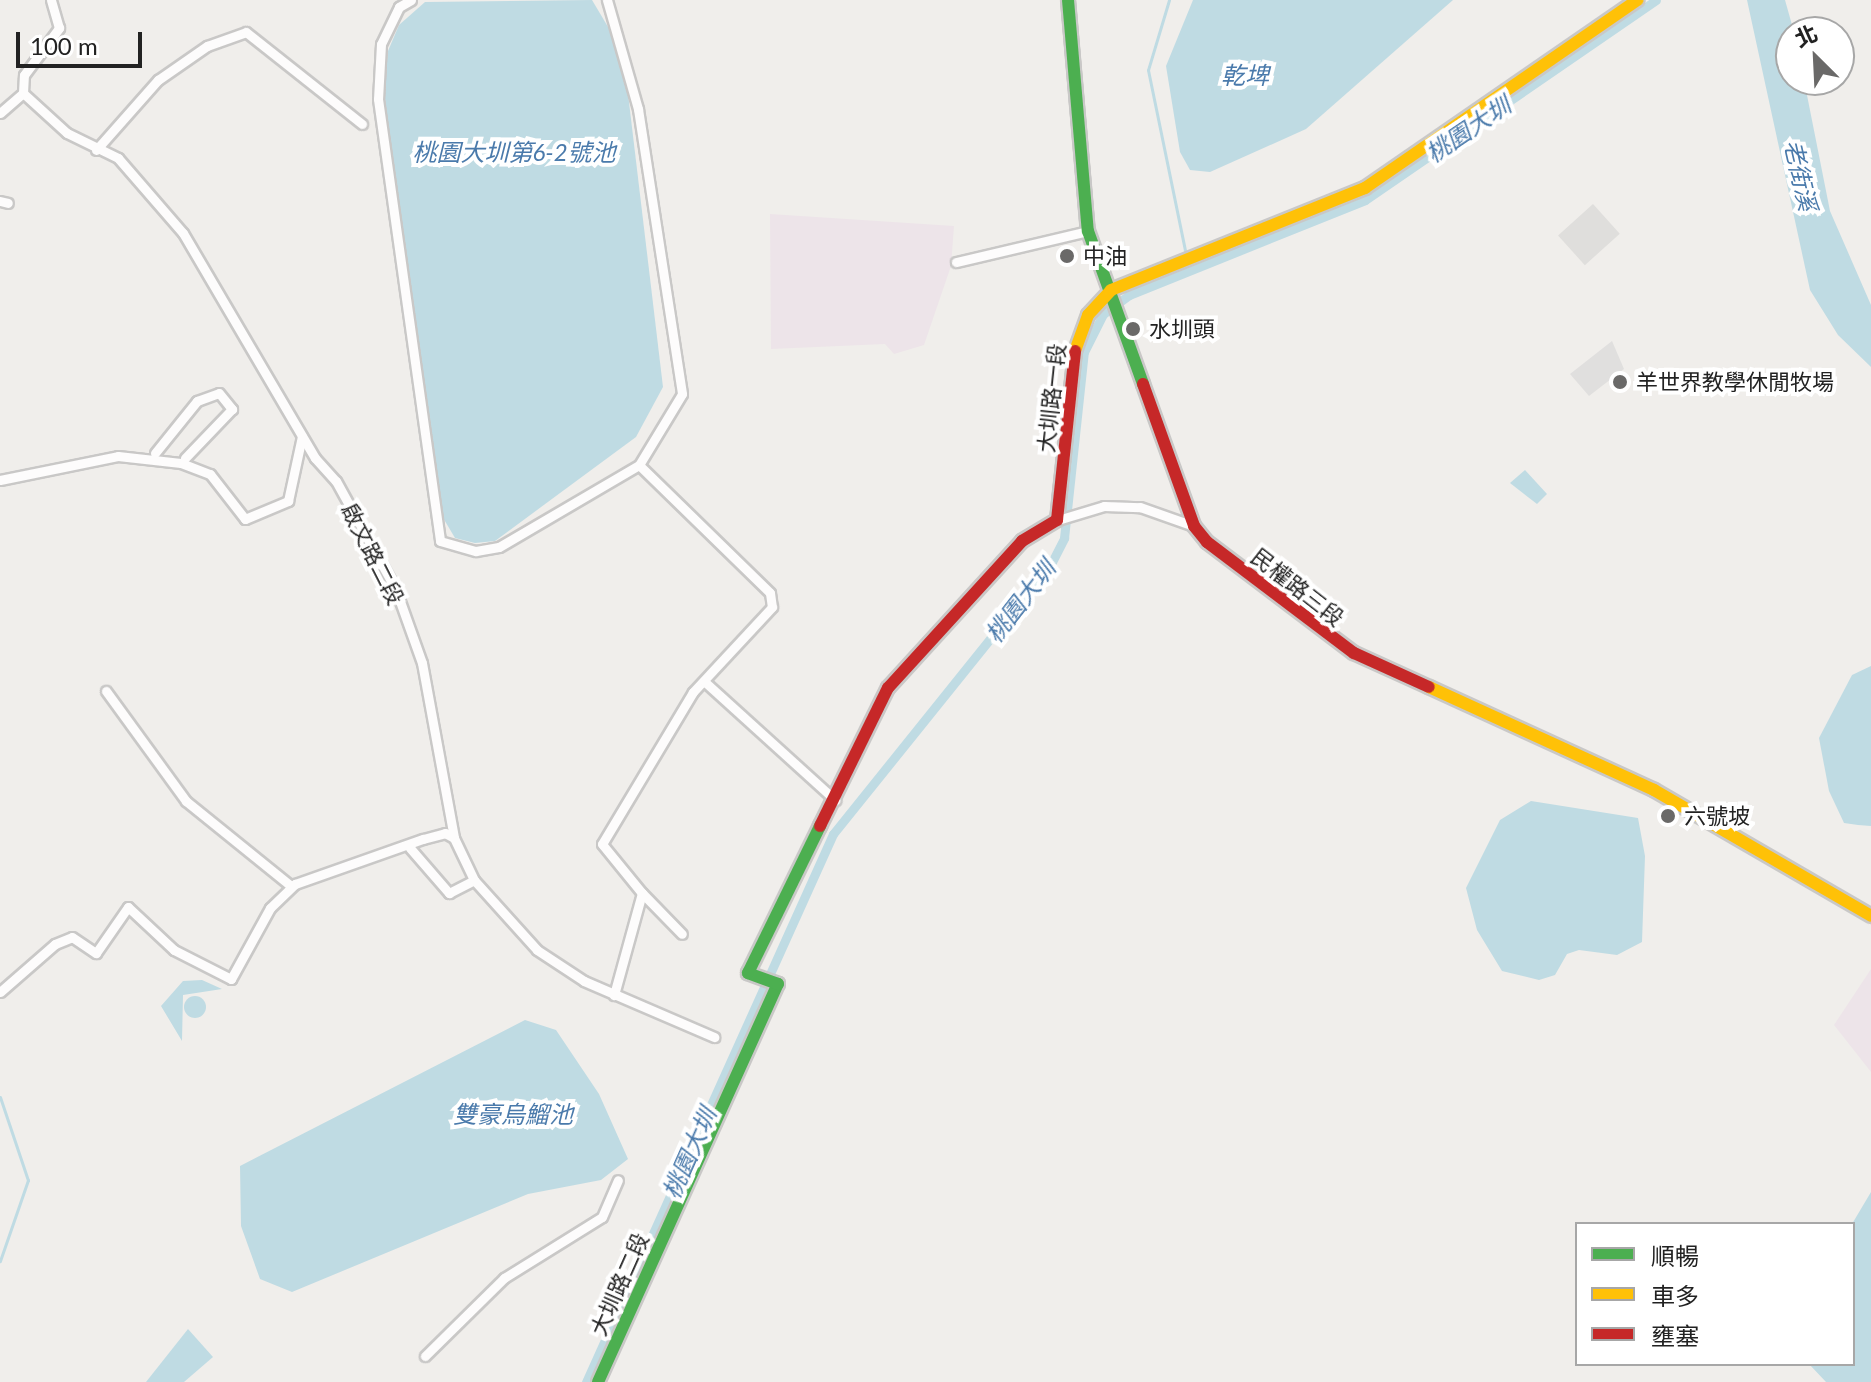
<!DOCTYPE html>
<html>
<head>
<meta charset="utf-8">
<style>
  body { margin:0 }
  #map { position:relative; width:1871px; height:1382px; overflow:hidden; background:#f0eeeb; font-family:Lato,"Noto Sans TC",sans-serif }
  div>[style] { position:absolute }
  .residential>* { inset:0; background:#dfdedc; transform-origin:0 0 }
  .industrial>* { inset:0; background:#ede4e9 }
  .parking>* { inset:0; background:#e0dfde }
  .water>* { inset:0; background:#bfdbe3 }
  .round { border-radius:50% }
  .stream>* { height:3px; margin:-1.5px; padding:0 1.5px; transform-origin:1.5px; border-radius:1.5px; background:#bfdbe3 }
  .canal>* { height:9px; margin:-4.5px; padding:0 4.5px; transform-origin:4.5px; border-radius:4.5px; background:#bfdbe3 }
  .roads { filter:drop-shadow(2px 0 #c9c8c7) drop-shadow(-2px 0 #c9c8c7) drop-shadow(0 2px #c9c8c7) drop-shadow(0 -2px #c9c8c7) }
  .street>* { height:9px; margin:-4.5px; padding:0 4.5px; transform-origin:4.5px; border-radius:4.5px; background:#fdfcfc }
  .fast>* { height:12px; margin:-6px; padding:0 6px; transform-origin:6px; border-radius:6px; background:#4caf50 }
  .slow>* { height:12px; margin:-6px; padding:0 6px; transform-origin:6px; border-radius:6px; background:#ffc107 }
  .jam>* { height:12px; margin:-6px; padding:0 6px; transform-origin:6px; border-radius:6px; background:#c62828 }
  .dots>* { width:22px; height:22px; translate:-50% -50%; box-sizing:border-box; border:4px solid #fff; border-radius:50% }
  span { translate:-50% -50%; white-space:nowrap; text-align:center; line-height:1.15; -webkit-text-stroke:8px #fff; paint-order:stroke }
  .poi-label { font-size:22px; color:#222 }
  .left { translate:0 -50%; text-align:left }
  .street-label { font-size:22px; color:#222 }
  .water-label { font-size:24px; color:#4a7aab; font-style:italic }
  .legend { position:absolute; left:1575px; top:1222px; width:280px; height:144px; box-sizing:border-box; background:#fff; border:2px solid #a7a7a7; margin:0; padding:10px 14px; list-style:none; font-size:24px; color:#222 }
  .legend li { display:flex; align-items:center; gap:16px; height:40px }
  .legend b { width:40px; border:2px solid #a7a7a7 }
  .north { position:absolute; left:1775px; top:16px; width:80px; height:80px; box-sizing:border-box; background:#fff; border:2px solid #a7a7a7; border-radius:50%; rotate:336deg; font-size:22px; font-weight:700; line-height:32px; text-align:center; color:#222 }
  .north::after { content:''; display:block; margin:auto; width:28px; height:36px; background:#6a6968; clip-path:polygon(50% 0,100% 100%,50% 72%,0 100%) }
  .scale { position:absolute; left:16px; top:32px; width:126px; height:36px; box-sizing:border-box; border:4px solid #222; border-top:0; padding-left:10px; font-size:24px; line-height:28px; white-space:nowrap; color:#222; -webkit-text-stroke:6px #fff; paint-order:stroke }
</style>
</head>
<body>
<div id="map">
  <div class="residential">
    <div style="left:1593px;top:204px;width:40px;height:47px;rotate:48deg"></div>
  </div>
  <div class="industrial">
    <div style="clip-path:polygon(770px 214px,954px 226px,951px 266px,924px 345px,894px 354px,885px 344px,771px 349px)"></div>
    <div style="clip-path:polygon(1871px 969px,1871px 1072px,1834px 1025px)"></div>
  </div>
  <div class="parking">
    <div style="clip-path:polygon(1612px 341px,1624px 369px,1589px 396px,1570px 374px)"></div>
  </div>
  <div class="water">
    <div style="clip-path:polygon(592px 0,623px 52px,663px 387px,636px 437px,495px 541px,475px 543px,455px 538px,436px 506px,384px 91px,388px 51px,399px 25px,425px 2px)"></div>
    <div style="clip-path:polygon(1193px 0,1453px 0,1306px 129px,1210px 172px,1190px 170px,1180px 152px,1166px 66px)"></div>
    <div style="clip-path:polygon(1747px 0,1785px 0,1794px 32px,1791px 80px,1804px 80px,1830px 211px,1871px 305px,1871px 367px,1838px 335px,1810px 290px)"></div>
    <div style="clip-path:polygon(1525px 470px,1547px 494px,1537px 504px,1510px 483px)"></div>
    <div style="clip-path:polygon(1871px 666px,1871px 826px,1858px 825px,1844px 823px,1829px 791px,1819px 738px,1852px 675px)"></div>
    <div style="clip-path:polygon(1531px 801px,1638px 818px,1645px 856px,1642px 942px,1617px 955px,1579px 950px,1567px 954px,1555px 975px,1539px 980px,1502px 971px,1477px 930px,1466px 888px,1500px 820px)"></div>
    <div style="clip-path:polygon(202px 980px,222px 989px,183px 995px,182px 1041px,161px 1006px,183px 981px)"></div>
    <div class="round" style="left:184px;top:996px;width:22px;height:22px"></div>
    <div style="clip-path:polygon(525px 1020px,556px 1030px,599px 1094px,628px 1159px,601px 1180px,528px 1194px,292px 1292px,260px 1279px,241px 1226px,240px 1166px)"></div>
    <div style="clip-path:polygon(1871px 1192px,1871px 1382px,1826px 1382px,1809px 1364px,1853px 1364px,1852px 1224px)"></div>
    <div style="clip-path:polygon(188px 1329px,213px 1357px,184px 1382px,146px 1382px)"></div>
  </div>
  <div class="stream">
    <div style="left:1169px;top:0;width:73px;rotate:106.7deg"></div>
    <div style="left:1148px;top:70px;width:189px;rotate:78.4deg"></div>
    <div style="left:0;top:1097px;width:88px;rotate:71.4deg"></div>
    <div style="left:28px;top:1180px;width:86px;rotate:109.1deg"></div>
  </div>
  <div class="canal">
    <div style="left:586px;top:1382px;width:601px;rotate:-65.74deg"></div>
    <div style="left:833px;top:834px;width:349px;rotate:-51.2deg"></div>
    <div style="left:1052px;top:562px;width:27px;rotate:-63deg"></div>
    <div style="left:1064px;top:538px;width:187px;rotate:-83.9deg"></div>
    <div style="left:1084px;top:352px;width:42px;rotate:-63.4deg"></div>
    <div style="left:1103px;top:314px;width:32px;rotate:-36deg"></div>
    <div style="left:1129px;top:295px;width:254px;rotate:-21.9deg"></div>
    <div style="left:1365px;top:200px;width:353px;rotate:-34.5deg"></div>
  </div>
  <div class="roads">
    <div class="street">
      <div style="left:411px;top:0;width:14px;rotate:150deg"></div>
      <div style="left:399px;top:7px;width:41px;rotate:115.9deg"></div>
      <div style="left:381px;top:44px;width:55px;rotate:93.1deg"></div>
      <div style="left:378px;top:99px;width:446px;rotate:82deg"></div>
      <div style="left:440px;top:541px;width:37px;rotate:16deg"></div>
      <div style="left:476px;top:551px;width:23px;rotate:-10deg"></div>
      <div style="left:499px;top:547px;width:162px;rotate:-30.4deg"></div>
      <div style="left:639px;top:465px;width:183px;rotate:44.3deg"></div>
      <div style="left:770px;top:593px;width:14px;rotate:82deg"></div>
      <div style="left:772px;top:607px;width:116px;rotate:132.9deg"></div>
      <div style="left:693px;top:692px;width:177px;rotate:120.9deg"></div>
      <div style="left:602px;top:844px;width:63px;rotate:50.8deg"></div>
      <div style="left:642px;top:893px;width:106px;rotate:105.4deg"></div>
      <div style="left:607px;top:0;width:113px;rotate:74.1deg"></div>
      <div style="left:638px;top:109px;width:288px;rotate:81.2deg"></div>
      <div style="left:682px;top:394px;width:83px;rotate:121.2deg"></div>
      <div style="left:23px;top:93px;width:59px;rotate:42.3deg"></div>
      <div style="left:67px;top:133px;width:57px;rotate:26.1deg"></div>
      <div style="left:118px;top:158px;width:99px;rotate:49.1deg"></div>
      <div style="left:183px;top:233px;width:261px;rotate:59.6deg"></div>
      <div style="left:315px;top:458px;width:31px;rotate:48deg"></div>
      <div style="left:336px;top:481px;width:124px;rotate:61.2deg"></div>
      <div style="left:396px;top:590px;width:77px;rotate:70.4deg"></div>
      <div style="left:422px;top:663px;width:178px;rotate:79.6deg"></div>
      <div style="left:454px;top:838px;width:47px;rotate:64.5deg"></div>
      <div style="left:474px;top:880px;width:94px;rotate:48deg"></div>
      <div style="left:537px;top:950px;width:56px;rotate:33.4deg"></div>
      <div style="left:584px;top:981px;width:142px;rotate:23.3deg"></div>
      <div style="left:23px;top:93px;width:18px;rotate:-87deg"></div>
      <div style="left:24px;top:75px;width:59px;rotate:-53.3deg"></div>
      <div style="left:59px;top:28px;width:29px;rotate:-106deg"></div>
      <div style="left:0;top:113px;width:30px;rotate:-41deg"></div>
      <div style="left:96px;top:150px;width:94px;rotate:-48.5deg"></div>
      <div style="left:158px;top:80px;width:60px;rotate:-34.8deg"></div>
      <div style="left:207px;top:46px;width:41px;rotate:-19.7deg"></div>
      <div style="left:246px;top:32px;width:148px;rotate:38.4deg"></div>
      <div style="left:0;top:201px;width:8px;rotate:14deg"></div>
      <div style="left:956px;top:262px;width:136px;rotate:-13.2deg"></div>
      <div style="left:155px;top:453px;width:67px;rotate:-51.1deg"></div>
      <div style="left:197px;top:401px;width:23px;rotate:-20deg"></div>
      <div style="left:219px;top:393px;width:21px;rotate:51deg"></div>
      <div style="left:232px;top:409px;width:68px;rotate:133.8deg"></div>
      <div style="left:0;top:480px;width:120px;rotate:-11.5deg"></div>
      <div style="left:118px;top:456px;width:63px;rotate:6.3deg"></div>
      <div style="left:181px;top:463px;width:31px;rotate:21deg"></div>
      <div style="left:210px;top:474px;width:57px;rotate:52.1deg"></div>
      <div style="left:245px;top:519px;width:47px;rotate:-22.7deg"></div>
      <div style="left:288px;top:501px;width:66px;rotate:-77.8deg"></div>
      <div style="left:1061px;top:519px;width:45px;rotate:-16.8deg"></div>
      <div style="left:1104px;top:506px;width:36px;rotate:2deg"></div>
      <div style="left:1140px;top:507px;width:57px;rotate:19.4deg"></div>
      <div style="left:705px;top:682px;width:176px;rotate:42.2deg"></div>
      <div style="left:106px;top:691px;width:136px;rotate:54deg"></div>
      <div style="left:186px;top:801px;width:135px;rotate:39deg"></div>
      <div style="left:410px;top:848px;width:60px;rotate:49.1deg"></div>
      <div style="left:449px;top:893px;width:28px;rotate:-27deg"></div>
      <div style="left:642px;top:893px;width:57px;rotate:45.7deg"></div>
      <div style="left:0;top:992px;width:73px;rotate:-41.1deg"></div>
      <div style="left:55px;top:944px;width:18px;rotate:-22deg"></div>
      <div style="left:72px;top:937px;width:29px;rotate:34deg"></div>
      <div style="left:96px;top:953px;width:56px;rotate:-55.2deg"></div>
      <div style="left:128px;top:907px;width:63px;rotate:43.1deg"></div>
      <div style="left:174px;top:950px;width:64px;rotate:27deg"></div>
      <div style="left:231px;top:979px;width:81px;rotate:-61.2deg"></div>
      <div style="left:270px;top:908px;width:35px;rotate:-44deg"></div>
      <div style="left:295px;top:884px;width:136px;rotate:-19.4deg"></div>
      <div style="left:423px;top:839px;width:23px;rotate:-15deg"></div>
      <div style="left:445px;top:833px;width:10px;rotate:29deg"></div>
      <div style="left:425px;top:1356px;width:111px;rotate:-44.6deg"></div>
      <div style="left:504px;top:1278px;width:115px;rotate:-31.9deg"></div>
      <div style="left:602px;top:1217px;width:40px;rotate:-66.6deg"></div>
    </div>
    <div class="fast">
      <div style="left:1068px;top:0;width:232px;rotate:85.1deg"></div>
      <div style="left:1088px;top:231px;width:163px;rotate:70.2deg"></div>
      <div style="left:598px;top:1382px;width:437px;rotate:-65.7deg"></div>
      <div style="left:778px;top:984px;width:32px;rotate:-160deg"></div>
      <div style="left:748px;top:973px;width:164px;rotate:-63.9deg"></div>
    </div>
    <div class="slow">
      <div style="left:1075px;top:351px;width:38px;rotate:-70deg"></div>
      <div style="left:1088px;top:315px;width:34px;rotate:-47deg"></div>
      <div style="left:1111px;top:290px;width:274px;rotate:-21.9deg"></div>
      <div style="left:1365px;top:188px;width:331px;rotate:-34.6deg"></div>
      <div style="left:1429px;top:687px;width:247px;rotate:24.6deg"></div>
      <div style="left:1654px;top:790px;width:251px;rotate:30.1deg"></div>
    </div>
    <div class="jam">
      <div style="left:1143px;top:384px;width:151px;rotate:70.2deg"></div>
      <div style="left:1194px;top:526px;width:21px;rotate:51deg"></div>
      <div style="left:1207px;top:542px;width:184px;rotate:37.1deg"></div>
      <div style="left:1354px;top:653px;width:82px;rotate:24.4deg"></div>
      <div style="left:820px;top:826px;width:154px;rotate:-63.8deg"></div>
      <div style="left:888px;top:688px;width:199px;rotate:-47.6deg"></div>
      <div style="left:1022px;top:541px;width:41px;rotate:-31deg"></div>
      <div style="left:1057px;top:520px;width:170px;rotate:-83.9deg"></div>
    </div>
  </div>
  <div class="dots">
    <div style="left:1067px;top:256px;background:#6a6968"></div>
    <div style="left:1133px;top:329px;background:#6a6968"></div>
    <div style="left:1620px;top:382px;background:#6a6968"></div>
    <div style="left:1668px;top:816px;background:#6a6968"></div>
  </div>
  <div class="poi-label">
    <span class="left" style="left:1083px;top:256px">中油</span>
    <span class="left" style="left:1149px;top:329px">水圳頭</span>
    <span class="left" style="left:1636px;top:382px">羊世界教學休閒牧場</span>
    <span class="left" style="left:1684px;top:816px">六號坡</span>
  </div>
  <div class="street-label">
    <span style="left:1051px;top:398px;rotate:-84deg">大圳路一段</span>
    <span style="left:373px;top:554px;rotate:63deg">啟文路二段</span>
    <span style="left:1298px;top:587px;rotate:38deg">民權路三段</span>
    <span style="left:619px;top:1284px;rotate:-66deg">大圳路二段</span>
  </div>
  <div class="water-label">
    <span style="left:1245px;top:75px">乾埤</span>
    <span style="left:1468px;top:129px;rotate:-34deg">桃園大圳</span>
    <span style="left:514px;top:152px">桃園大圳第6-2號池</span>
    <span style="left:1801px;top:175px;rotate:77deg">老街溪</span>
    <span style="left:1020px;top:601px;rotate:-52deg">桃園大圳</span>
    <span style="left:513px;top:1114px">雙豪烏鰡池</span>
    <span style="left:689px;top:1153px;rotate:-66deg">桃園大圳</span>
  </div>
  <ul class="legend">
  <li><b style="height:10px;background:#4caf50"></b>順暢</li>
  <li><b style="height:10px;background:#ffc107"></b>車多</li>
  <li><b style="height:10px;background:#c62828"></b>壅塞</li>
  </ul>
  <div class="north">北</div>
  <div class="scale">100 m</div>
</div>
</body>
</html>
